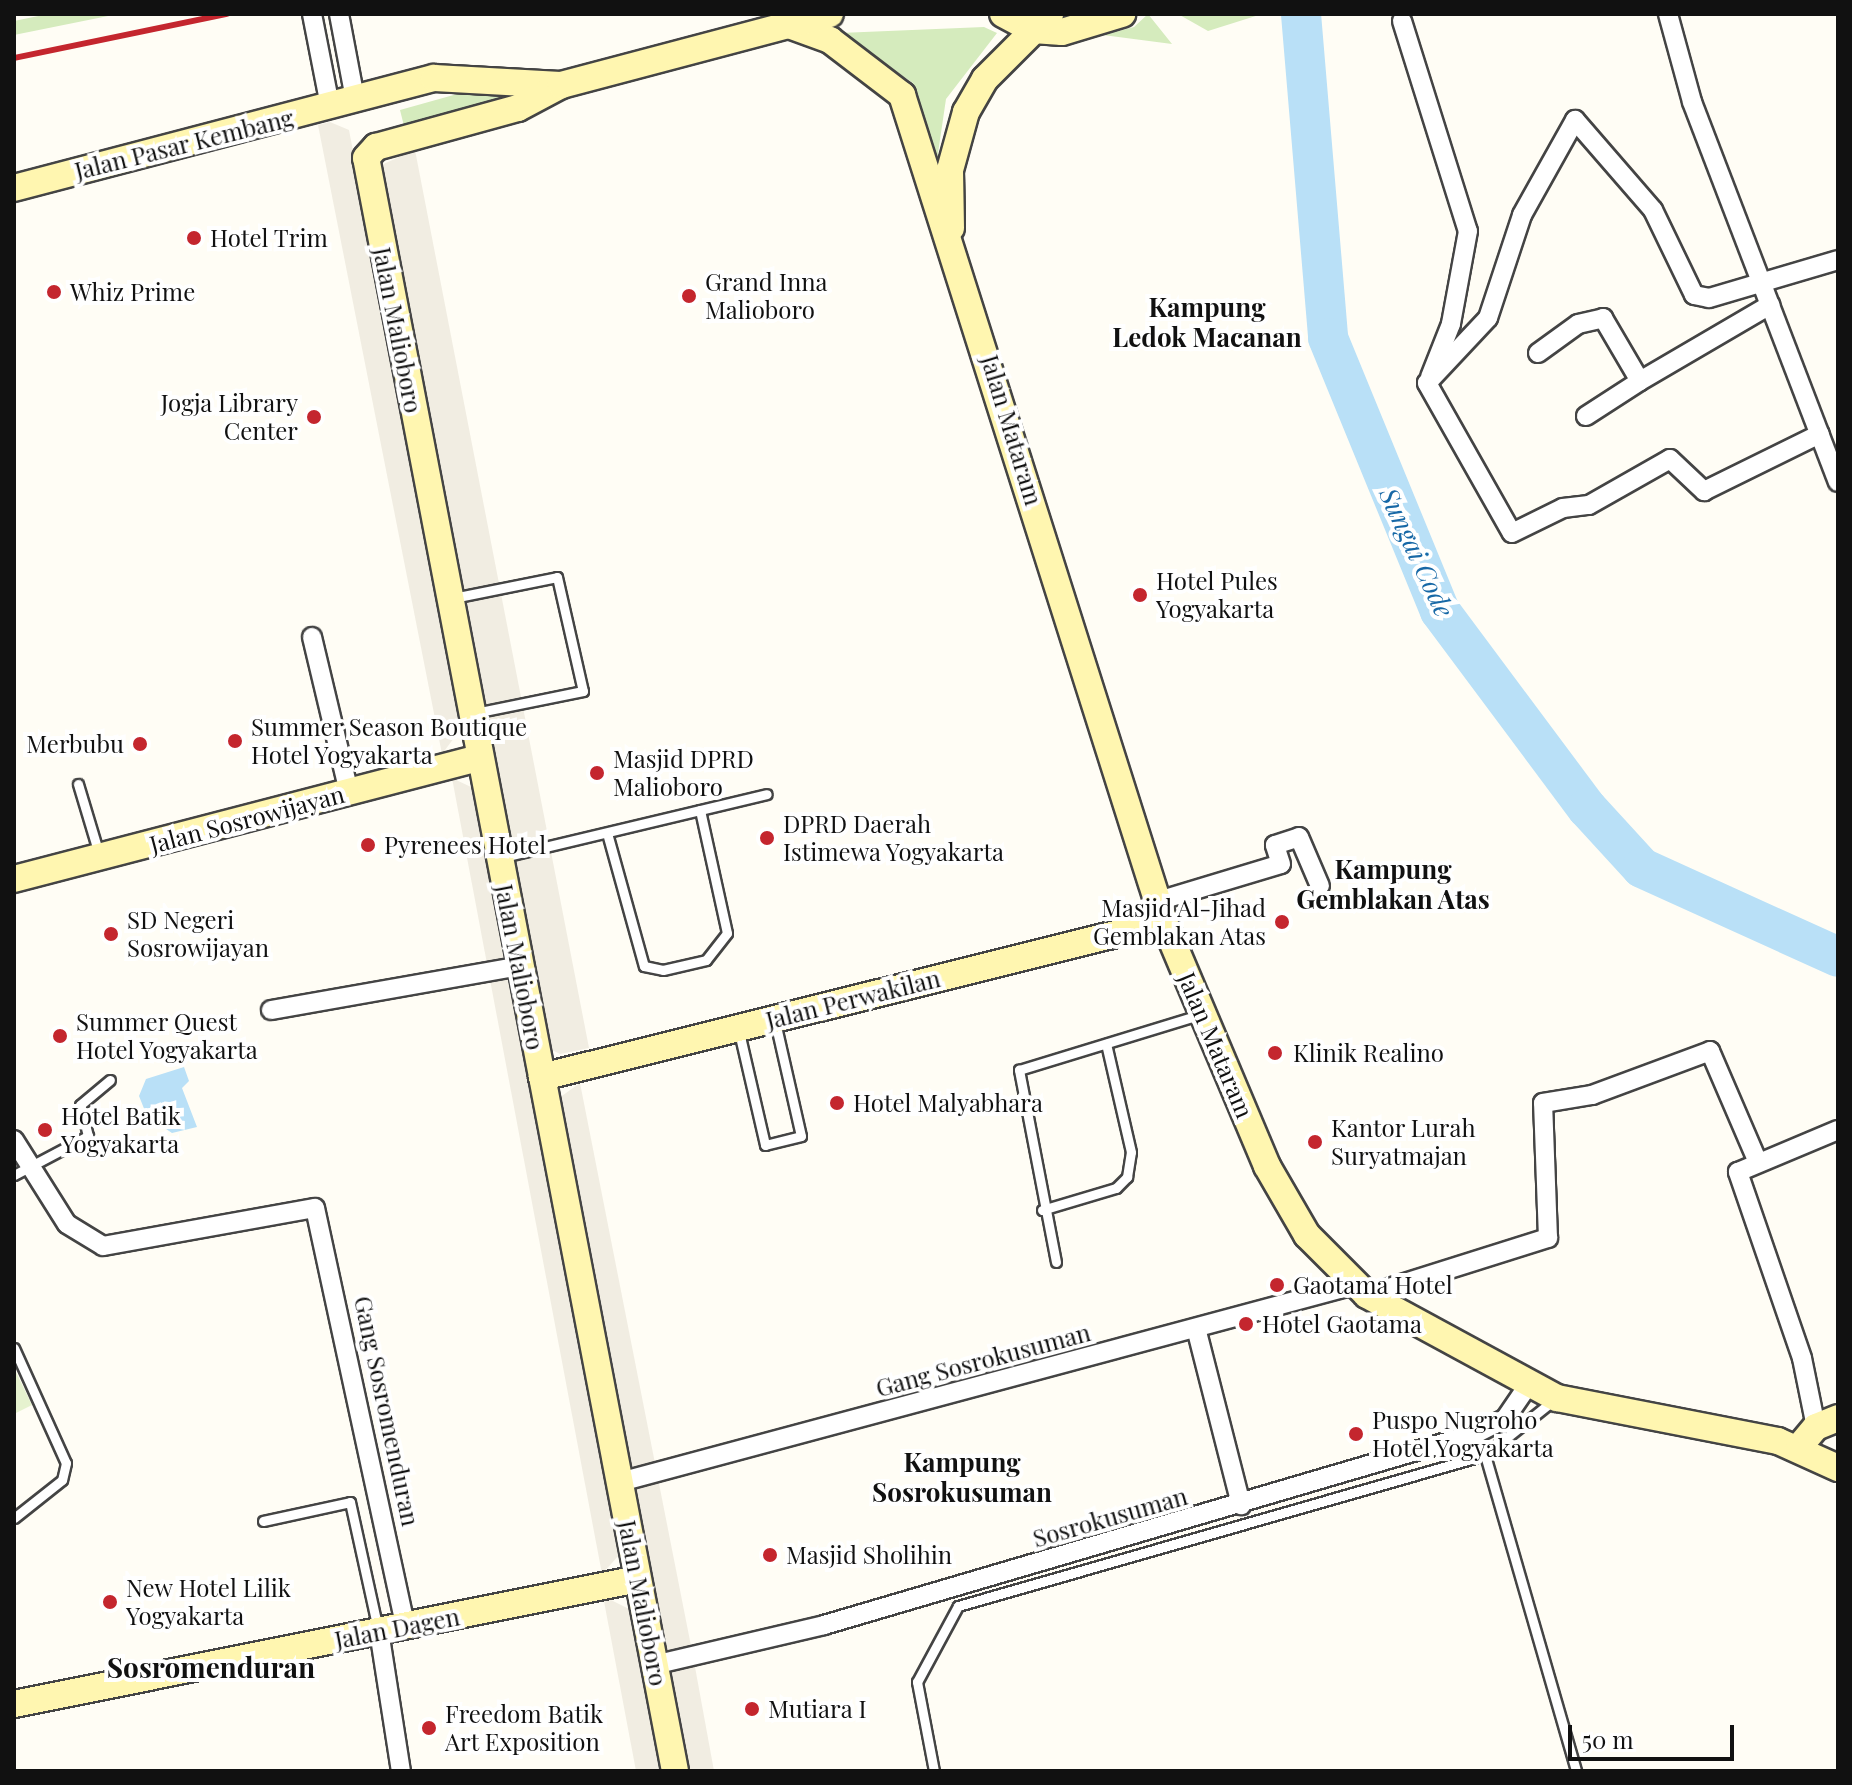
<!DOCTYPE html>
<html>
<head>
<meta charset="utf-8">
<style>
  body { margin:0 }
  #map { position:relative; width:1852px; height:1785px; overflow:hidden; background:#fffdf5; font-family:"Playfair Display",serif }
  div>[style] { position:absolute }
  .green>* { inset:0; background:#d5ebbd }
  .pitch>* { inset:0; background:#e6f2cf }
  .plaza>* { inset:0; background:#f1ede2 }
  .water>* { inset:0; background:#b9e0f7 }
  .river>* { height:40px; margin:-20px; padding:0 20px; transform-origin:20px; border-radius:20px; background:#b9e0f7 }
  .roads { filter:drop-shadow(2px 0 #444) drop-shadow(-2px 0 #444) drop-shadow(0 2px #444) drop-shadow(0 -2px #444) }
  .lane>* { height:9px; margin:-4.5px; padding:0 4.5px; transform-origin:4.5px; border-radius:4.5px; background:#fff }
  .street>* { height:18px; margin:-9px; padding:0 9px; transform-origin:9px; border-radius:9px; background:#fff }
  .secondary>* { height:26px; margin:-13px; padding:0 13px; transform-origin:13px; border-radius:13px; background:#fff6b0 }
  .rail>* { height:6px; margin:-3px; padding:0 3px; transform-origin:3px; border-radius:3px; background:#c4262e }
  .dots>* { width:22px; height:22px; translate:-50% -50%; box-sizing:border-box; border:4px solid #fff; border-radius:50% }
  span { translate:-50% -50%; white-space:nowrap; text-align:center; line-height:1.15; -webkit-text-stroke:8px #fff; paint-order:stroke }
  .street-label { font-size:24px; color:#111 }
  .poi-label { font-size:24px; color:#111 }
  .left { translate:0 -50%; text-align:left }
  .right { translate:-100% -50%; text-align:right }
  .neighbourhood-label { font-size:26px; color:#111; font-weight:700 }
  .water-label { font-size:26px; color:#1768a6; font-style:italic }
  .quarter-label { font-size:28px; color:#111; font-weight:700 }
  .frame { position:absolute; inset:0; border:16px solid #111; pointer-events:none }
  .scale { position:absolute; left:1568px; top:1725px; width:166px; height:36px; box-sizing:border-box; border:4px solid #111; border-top:0; padding-left:10px; font-size:24px; line-height:28px; white-space:nowrap; color:#111; -webkit-text-stroke:6px #fff; paint-order:stroke }
</style>
</head>
<body>
<div id="map">
  <div class="green">
    <div style="clip-path:polygon(48px 14px,118px 14px,14px 35px,14px 21px)"></div>
    <div style="clip-path:polygon(1148px 14px,1172px 44px,1103px 35px,1134px 27px)"></div>
    <div style="clip-path:polygon(1178px 14px,1262px 14px,1208px 31px)"></div>
    <div style="clip-path:polygon(984px 27px,997px 33px,946px 99px,937px 160px,913px 83px,840px 33px)"></div>
    <div style="clip-path:polygon(475px 89px,516px 94px,404px 126px,400px 110px)"></div>
  </div>
  <div class="pitch">
    <div style="clip-path:polygon(14px 1368px,32px 1405px,14px 1414px)"></div>
  </div>
  <div class="plaza">
    <div style="clip-path:polygon(330px 122px,349px 130px,463px 726px,442px 754px,318px 125px)"></div>
    <div style="clip-path:polygon(415px 150px,589px 1048px,560px 1054px,548px 1048px,379px 166px)"></div>
    <div style="clip-path:polygon(452px 778px,471px 787px,620px 1554px,602px 1574px)"></div>
    <div style="clip-path:polygon(580px 1083px,693px 1656px,714px 1771px,686px 1771px,559px 1098px)"></div>
    <div style="clip-path:polygon(603px 1596px,631px 1610px,662px 1771px,636px 1771px)"></div>
  </div>
  <div class="water">
    <div style="clip-path:polygon(184px 1067px,189px 1081px,182px 1088px,197px 1127px,172px 1133px,147px 1116px,139px 1096px,146px 1079px)"></div>
  </div>
  <div class="river">
    <div style="left:1301px;top:14px;width:325px;rotate:85.2deg"></div>
    <div style="left:1328px;top:338px;width:295px;rotate:67.7deg"></div>
    <div style="left:1440px;top:611px;width:246px;rotate:53.3deg"></div>
    <div style="left:1587px;top:808px;width:81px;rotate:47.5deg"></div>
    <div style="left:1642px;top:868px;width:215px;rotate:24.4deg"></div>
  </div>
  <div class="roads">
    <div class="lane">
      <div style="left:453px;top:598px;width:106px;rotate:-11.4deg"></div>
      <div style="left:557px;top:577px;width:117px;rotate:77.2deg"></div>
      <div style="left:583px;top:691px;width:110px;rotate:168.5deg"></div>
      <div style="left:78px;top:784px;width:73px;rotate:73.3deg"></div>
      <div style="left:607px;top:833px;width:138px;rotate:74.5deg"></div>
      <div style="left:644px;top:966px;width:19px;rotate:12deg"></div>
      <div style="left:663px;top:970px;width:44px;rotate:-13.1deg"></div>
      <div style="left:706px;top:960px;width:34px;rotate:-52deg"></div>
      <div style="left:727px;top:933px;width:126px;rotate:-102.4deg"></div>
      <div style="left:503px;top:857px;width:271px;rotate:-13.4deg"></div>
      <div style="left:739px;top:1032px;width:116px;rotate:77deg"></div>
      <div style="left:765px;top:1145px;width:37px;rotate:-14deg"></div>
      <div style="left:801px;top:1136px;width:117px;rotate:-102.8deg"></div>
      <div style="left:14px;top:1175px;width:84px;rotate:-27.8deg"></div>
      <div style="left:88px;top:1136px;width:32px;rotate:-104deg"></div>
      <div style="left:80px;top:1105px;width:39px;rotate:-40deg"></div>
      <div style="left:1042px;top:1210px;width:77px;rotate:-16.6deg"></div>
      <div style="left:1116px;top:1188px;width:16px;rotate:-45deg"></div>
      <div style="left:1127px;top:1177px;width:25px;rotate:-81deg"></div>
      <div style="left:1131px;top:1152px;width:111px;rotate:-103deg"></div>
      <div style="left:1056px;top:1262px;width:196px;rotate:-100.9deg"></div>
      <div style="left:1019px;top:1070px;width:188px;rotate:-17deg"></div>
      <div style="left:14px;top:1348px;width:126px;rotate:65.7deg"></div>
      <div style="left:66px;top:1463px;width:17px;rotate:103deg"></div>
      <div style="left:62px;top:1480px;width:61px;rotate:141.6deg"></div>
      <div style="left:1485px;top:1455px;width:329px;rotate:73.9deg"></div>
      <div style="left:263px;top:1521px;width:89px;rotate:-12.3deg"></div>
      <div style="left:350px;top:1502px;width:130px;rotate:77.6deg"></div>
      <div style="left:934px;top:1771px;width:91px;rotate:-100.8deg"></div>
      <div style="left:917px;top:1682px;width:86px;rotate:-61.7deg"></div>
      <div style="left:958px;top:1606px;width:548px;rotate:-15.99deg"></div>
      <div style="left:1485px;top:1455px;width:90px;rotate:-38.7deg"></div>
    </div>
    <div class="street">
      <div style="left:312px;top:14px;width:94px;rotate:78.9deg"></div>
      <div style="left:339px;top:14px;width:86px;rotate:79.3deg"></div>
      <div style="left:1668px;top:14px;width:91px;rotate:74.7deg"></div>
      <div style="left:1692px;top:102px;width:407px;rotate:69deg"></div>
      <div style="left:1402px;top:21px;width:220px;rotate:72.6deg"></div>
      <div style="left:1468px;top:231px;width:95px;rotate:100.4deg"></div>
      <div style="left:1451px;top:324px;width:57px;rotate:111.6deg"></div>
      <div style="left:1538px;top:353px;width:49px;rotate:-35.9deg"></div>
      <div style="left:1578px;top:324px;width:26px;rotate:-13deg"></div>
      <div style="left:1603px;top:318px;width:73px;rotate:59.6deg"></div>
      <div style="left:1640px;top:381px;width:151px;rotate:-30.3deg"></div>
      <div style="left:1427px;top:383px;width:89px;rotate:-46.8deg"></div>
      <div style="left:1488px;top:318px;width:108px;rotate:-71.7deg"></div>
      <div style="left:1522px;top:215px;width:109px;rotate:-60.8deg"></div>
      <div style="left:1575px;top:120px;width:119px;rotate:49.1deg"></div>
      <div style="left:1653px;top:210px;width:94px;rotate:64.2deg"></div>
      <div style="left:1694px;top:295px;width:15px;rotate:11deg"></div>
      <div style="left:1709px;top:298px;width:134px;rotate:-16.4deg"></div>
      <div style="left:1427px;top:383px;width:172px;rotate:60.5deg"></div>
      <div style="left:1512px;top:533px;width:57px;rotate:-26.1deg"></div>
      <div style="left:1563px;top:508px;width:26px;rotate:-7deg"></div>
      <div style="left:1589px;top:505px;width:93px;rotate:-29.6deg"></div>
      <div style="left:1670px;top:459px;width:47px;rotate:43.3deg"></div>
      <div style="left:1704px;top:491px;width:129px;rotate:-26.2deg"></div>
      <div style="left:1586px;top:416px;width:64px;rotate:-32.9deg"></div>
      <div style="left:312px;top:637px;width:159px;rotate:76.6deg"></div>
      <div style="left:1158px;top:901px;width:128px;rotate:-16.7deg"></div>
      <div style="left:1281px;top:864px;width:20px;rotate:-108deg"></div>
      <div style="left:1275px;top:845px;width:25px;rotate:-18deg"></div>
      <div style="left:1299px;top:837px;width:53px;rotate:66.8deg"></div>
      <div style="left:271px;top:1010px;width:253px;rotate:-10deg"></div>
      <div style="left:14px;top:1140px;width:99px;rotate:57.8deg"></div>
      <div style="left:67px;top:1224px;width:42px;rotate:31.4deg"></div>
      <div style="left:103px;top:1246px;width:215px;rotate:-10.2deg"></div>
      <div style="left:315px;top:1208px;width:428px;rotate:77.8deg"></div>
      <div style="left:1367px;top:1295px;width:190px;rotate:-17.5deg"></div>
      <div style="left:1548px;top:1238px;width:135px;rotate:-92.1deg"></div>
      <div style="left:1543px;top:1103px;width:50px;rotate:-9.3deg"></div>
      <div style="left:1592px;top:1095px;width:126px;rotate:-20.4deg"></div>
      <div style="left:1710px;top:1051px;width:119px;rotate:66.7deg"></div>
      <div style="left:1196px;top:1328px;width:183px;rotate:75.7deg"></div>
      <div style="left:1816px;top:1427px;width:70px;rotate:-101.5deg"></div>
      <div style="left:1802px;top:1358px;width:197px;rotate:-109deg"></div>
      <div style="left:1738px;top:1172px;width:108px;rotate:-22.8deg"></div>
      <div style="left:620px;top:1482px;width:764px;rotate:-15.02deg"></div>
      <div style="left:379px;top:1631px;width:142px;rotate:81.1deg"></div>
      <div style="left:654px;top:1665px;width:175px;rotate:-13.2deg"></div>
      <div style="left:824px;top:1625px;width:681px;rotate:-16.38deg"></div>
      <div style="left:1477px;top:1433px;width:31px;rotate:-27deg"></div>
      <div style="left:1505px;top:1419px;width:42px;rotate:-55.6deg"></div>
    </div>
    <div class="secondary">
      <div style="left:1003px;top:14px;width:34px;rotate:28deg"></div>
      <div style="left:1033px;top:30px;width:29px;rotate:4deg"></div>
      <div style="left:1062px;top:32px;width:63px;rotate:-16.7deg"></div>
      <div style="left:789px;top:25px;width:44px;rotate:20.1deg"></div>
      <div style="left:830px;top:40px;width:91px;rotate:37.4deg"></div>
      <div style="left:902px;top:95px;width:868px;rotate:72.42deg"></div>
      <div style="left:1164px;top:922px;width:265px;rotate:67.1deg"></div>
      <div style="left:1267px;top:1166px;width:80px;rotate:59.9deg"></div>
      <div style="left:1307px;top:1235px;width:85px;rotate:45deg"></div>
      <div style="left:1367px;top:1295px;width:216px;rotate:28.5deg"></div>
      <div style="left:1557px;top:1398px;width:225px;rotate:11deg"></div>
      <div style="left:1778px;top:1441px;width:66px;rotate:24.2deg"></div>
      <div style="left:14px;top:188px;width:434px;rotate:-14.7deg"></div>
      <div style="left:434px;top:78px;width:127px;rotate:3.2deg"></div>
      <div style="left:951px;top:228px;width:58px;rotate:-91deg"></div>
      <div style="left:950px;top:170px;width:60px;rotate:-74.6deg"></div>
      <div style="left:966px;top:112px;width:38px;rotate:-60deg"></div>
      <div style="left:985px;top:79px;width:92px;rotate:-45deg"></div>
      <div style="left:14px;top:879px;width:481px;rotate:-14.6deg"></div>
      <div style="left:542px;top:1077px;width:641px;rotate:-13.99deg"></div>
      <div style="left:1799px;top:1447px;width:26px;rotate:-50deg"></div>
      <div style="left:1816px;top:1427px;width:24px;rotate:-22deg"></div>
      <div style="left:14px;top:1704px;width:636px;rotate:-11.33deg"></div>
      <div style="left:675px;top:1771px;width:1642px;rotate:-100.84deg"></div>
      <div style="left:366px;top:158px;width:15px;rotate:-48deg"></div>
      <div style="left:376px;top:147px;width:147px;rotate:-15.4deg"></div>
      <div style="left:518px;top:108px;width:49px;rotate:-28.1deg"></div>
      <div style="left:561px;top:85px;width:278px;rotate:-14.8deg"></div>
    </div>
  </div>
  <div class="rail">
    <div style="left:14px;top:58px;width:217px;rotate:-11.7deg"></div>
  </div>
  <div class="dots">
    <div style="left:194px;top:238px;background:#c4262e"></div>
    <div style="left:54px;top:292px;background:#c4262e"></div>
    <div style="left:689px;top:296px;background:#c4262e"></div>
    <div style="left:314px;top:417px;background:#c4262e"></div>
    <div style="left:1140px;top:595px;background:#c4262e"></div>
    <div style="left:235px;top:741px;background:#c4262e"></div>
    <div style="left:140px;top:744px;background:#c4262e"></div>
    <div style="left:597px;top:773px;background:#c4262e"></div>
    <div style="left:767px;top:838px;background:#c4262e"></div>
    <div style="left:368px;top:845px;background:#c4262e"></div>
    <div style="left:1282px;top:922px;background:#c4262e"></div>
    <div style="left:111px;top:934px;background:#c4262e"></div>
    <div style="left:60px;top:1036px;background:#c4262e"></div>
    <div style="left:1275px;top:1053px;background:#c4262e"></div>
    <div style="left:837px;top:1103px;background:#c4262e"></div>
    <div style="left:45px;top:1130px;background:#c4262e"></div>
    <div style="left:1315px;top:1142px;background:#c4262e"></div>
    <div style="left:1277px;top:1285px;background:#c4262e"></div>
    <div style="left:1246px;top:1324px;background:#c4262e"></div>
    <div style="left:1356px;top:1434px;background:#c4262e"></div>
    <div style="left:770px;top:1555px;background:#c4262e"></div>
    <div style="left:110px;top:1602px;background:#c4262e"></div>
    <div style="left:752px;top:1709px;background:#c4262e"></div>
    <div style="left:429px;top:1728px;background:#c4262e"></div>
  </div>
  <div class="street-label">
    <span style="left:184px;top:144px;rotate:-14deg">Jalan Pasar Kembang</span>
    <span style="left:398px;top:330px;rotate:79deg">Jalan Malioboro</span>
    <span style="left:1012px;top:430px;rotate:73deg">Jalan Mataram</span>
    <span style="left:247px;top:819px;rotate:-15deg">Jalan Sosrowijayan</span>
    <span style="left:520px;top:967px;rotate:79deg">Jalan Malioboro</span>
    <span style="left:853px;top:999px;rotate:-14deg">Jalan Perwakilan</span>
    <span style="left:1216px;top:1045px;rotate:67deg">Jalan Mataram</span>
    <span style="left:983px;top:1360px;rotate:-15deg">Gang Sosrokusuman</span>
    <span style="left:387px;top:1411px;rotate:78deg">Gang Sosromenduran</span>
    <span style="left:1110px;top:1517px;rotate:-16deg">Sosrokusuman</span>
    <span style="left:643px;top:1603px;rotate:79deg">Jalan Malioboro</span>
    <span style="left:397px;top:1628px;rotate:-11deg">Jalan Dagen</span>
  </div>
  <div class="poi-label">
    <span class="left" style="left:210px;top:238px">Hotel Trim</span>
    <span class="left" style="left:705px;top:296px">Grand Inna<br>Malioboro</span>
    <span class="left" style="left:70px;top:292px">Whiz Prime</span>
    <span class="right" style="left:298px;top:417px">Jogja Library<br>Center</span>
    <span class="left" style="left:1156px;top:595px">Hotel Pules<br>Yogyakarta</span>
    <span class="left" style="left:251px;top:741px">Summer Season Boutique<br>Hotel Yogyakarta</span>
    <span class="right" style="left:124px;top:744px">Merbubu</span>
    <span class="left" style="left:613px;top:773px">Masjid DPRD<br>Malioboro</span>
    <span class="left" style="left:783px;top:838px">DPRD Daerah<br>Istimewa Yogyakarta</span>
    <span class="left" style="left:384px;top:845px">Pyrenees Hotel</span>
    <span class="right" style="left:1266px;top:922px">Masjid Al-Jihad<br>Gemblakan Atas</span>
    <span class="left" style="left:127px;top:934px">SD Negeri<br>Sosrowijayan</span>
    <span class="left" style="left:76px;top:1036px">Summer Quest<br>Hotel Yogyakarta</span>
    <span class="left" style="left:1293px;top:1053px">Klinik Realino</span>
    <span class="left" style="left:853px;top:1103px">Hotel Malyabhara</span>
    <span class="left" style="left:61px;top:1130px">Hotel Batik<br>Yogyakarta</span>
    <span class="left" style="left:1331px;top:1142px">Kantor Lurah<br>Suryatmajan</span>
    <span class="left" style="left:1293px;top:1285px">Gaotama Hotel</span>
    <span class="left" style="left:1262px;top:1324px">Hotel Gaotama</span>
    <span class="left" style="left:1372px;top:1434px">Puspo Nugroho<br>Hotel Yogyakarta</span>
    <span class="left" style="left:786px;top:1555px">Masjid Sholihin</span>
    <span class="left" style="left:126px;top:1602px">New Hotel Lilik<br>Yogyakarta</span>
    <span class="left" style="left:768px;top:1709px">Mutiara I</span>
    <span class="left" style="left:445px;top:1728px">Freedom Batik<br>Art Exposition</span>
  </div>
  <div class="neighbourhood-label">
    <span style="left:1207px;top:322px">Kampung<br>Ledok Macanan</span>
    <span style="left:1393px;top:884px">Kampung<br>Gemblakan Atas</span>
    <span style="left:962px;top:1477px">Kampung<br>Sosrokusuman</span>
  </div>
  <div class="water-label">
    <span style="left:1417px;top:552px;rotate:65deg">Sungai Code</span>
  </div>
  <div class="quarter-label">
    <span style="left:211px;top:1667px">Sosromenduran</span>
  </div>
  <div class="frame"></div>
  <div class="scale">50 m</div>
</div>
</body>
</html>
